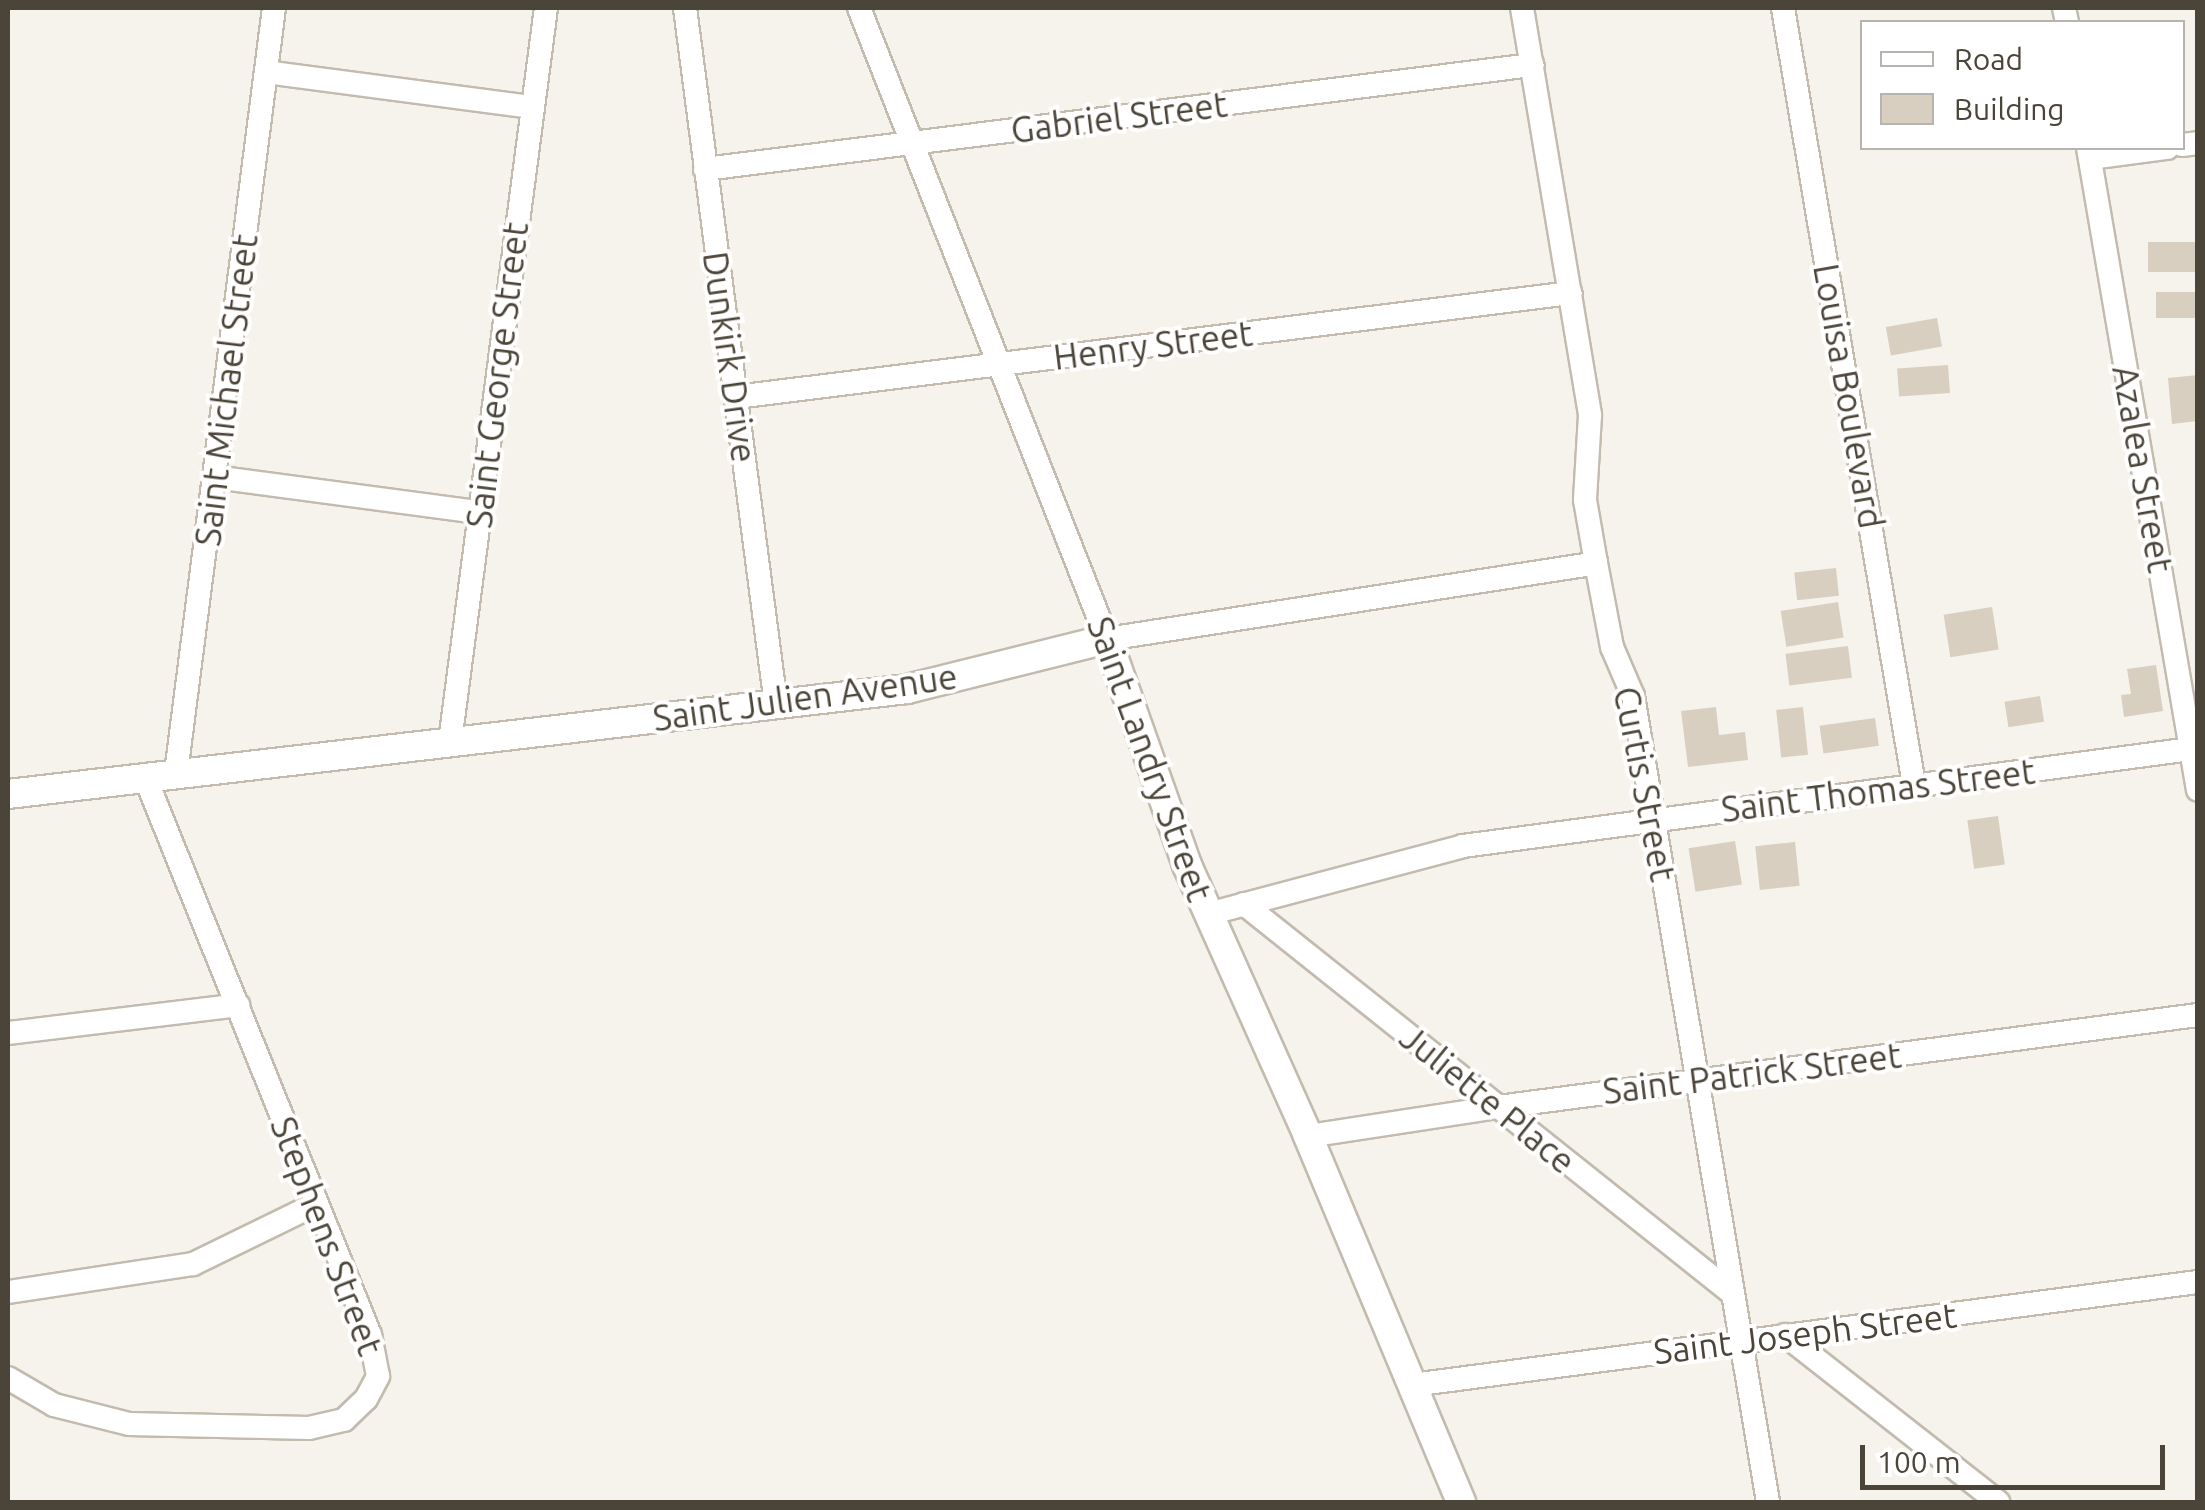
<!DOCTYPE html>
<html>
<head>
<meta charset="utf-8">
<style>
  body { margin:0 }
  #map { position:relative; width:2205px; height:1510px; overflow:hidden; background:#f6f3ec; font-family:Ubuntu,sans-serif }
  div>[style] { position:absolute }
  .building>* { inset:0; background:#d8cfc1; transform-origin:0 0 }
  .roads { filter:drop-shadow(2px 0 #c2bbae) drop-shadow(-2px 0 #c2bbae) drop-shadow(0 2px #c2bbae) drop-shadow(0 -2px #c2bbae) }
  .minor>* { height:22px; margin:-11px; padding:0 11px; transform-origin:11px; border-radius:11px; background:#fff }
  .tertiary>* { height:28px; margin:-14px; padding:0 14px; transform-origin:14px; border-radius:14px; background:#fff }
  span { translate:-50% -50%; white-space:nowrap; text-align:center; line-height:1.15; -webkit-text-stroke:8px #fff; paint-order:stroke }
  .street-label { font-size:35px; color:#4b4439 }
  .frame { position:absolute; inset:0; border:10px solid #4b4439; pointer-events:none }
  .legend { position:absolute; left:1860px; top:20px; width:325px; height:130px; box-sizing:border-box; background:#fff; border:2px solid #b7b4b0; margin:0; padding:12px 18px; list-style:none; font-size:30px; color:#4b4439 }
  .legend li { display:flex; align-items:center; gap:20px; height:50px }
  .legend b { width:50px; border:2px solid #b7b4b0 }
  .scale { position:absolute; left:1860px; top:1445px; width:305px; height:45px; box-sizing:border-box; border:5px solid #4b4439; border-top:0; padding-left:12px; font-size:30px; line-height:35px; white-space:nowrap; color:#4b4439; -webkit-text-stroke:8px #fff; paint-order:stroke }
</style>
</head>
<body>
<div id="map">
  <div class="building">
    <div style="left:2198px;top:242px;width:30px;height:50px;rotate:90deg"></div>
    <div style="left:2198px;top:292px;width:26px;height:42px;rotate:90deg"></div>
    <div style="left:1937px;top:318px;width:29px;height:52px;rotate:80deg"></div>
    <div style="left:1948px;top:365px;width:28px;height:51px;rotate:86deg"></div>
    <div style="clip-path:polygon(2198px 375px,2198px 421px,2172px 424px,2168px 378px)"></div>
    <div style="left:1836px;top:568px;width:28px;height:42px;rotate:84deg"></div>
    <div style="left:1838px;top:602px;width:36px;height:58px;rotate:81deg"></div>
    <div style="left:1992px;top:607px;width:43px;height:49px;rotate:81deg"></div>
    <div style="left:1848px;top:646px;width:32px;height:63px;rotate:83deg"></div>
    <div style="clip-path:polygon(2156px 665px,2163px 711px,2124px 717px,2121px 695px,2131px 694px,2127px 669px)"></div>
    <div style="left:2040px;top:696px;width:26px;height:36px;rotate:81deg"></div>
    <div style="clip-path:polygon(1716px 707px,1719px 735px,1745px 732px,1748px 760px,1688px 767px,1681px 711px)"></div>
    <div style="left:1803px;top:707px;width:48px;height:27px;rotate:84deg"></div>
    <div style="left:1875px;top:718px;width:28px;height:56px;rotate:82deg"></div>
    <div style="left:1998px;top:816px;width:49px;height:31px;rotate:82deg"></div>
    <div style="left:1735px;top:841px;width:44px;height:47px;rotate:81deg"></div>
    <div style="left:1795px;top:842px;width:44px;height:40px;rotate:84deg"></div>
  </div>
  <div class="roads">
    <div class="minor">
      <div style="left:685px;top:8px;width:703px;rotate:82.56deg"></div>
      <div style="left:859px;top:8px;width:678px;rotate:68.54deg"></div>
      <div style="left:1107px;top:639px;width:495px;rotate:-8.8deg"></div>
      <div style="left:1522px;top:8px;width:413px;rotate:80.5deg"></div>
      <div style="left:1590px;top:415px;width:85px;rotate:93.4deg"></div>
      <div style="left:1585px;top:500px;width:64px;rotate:80.1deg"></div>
      <div style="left:1596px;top:563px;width:86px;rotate:79.2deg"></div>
      <div style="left:1612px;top:647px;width:53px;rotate:66.8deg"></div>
      <div style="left:1633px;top:696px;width:817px;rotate:80.49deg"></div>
      <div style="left:1783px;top:8px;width:788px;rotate:80.43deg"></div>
      <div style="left:2064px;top:8px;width:14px;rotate:78deg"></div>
      <div style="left:266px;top:72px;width:269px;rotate:7.5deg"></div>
      <div style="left:2182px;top:145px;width:16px;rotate:-7deg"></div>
      <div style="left:2088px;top:148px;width:651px;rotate:80.28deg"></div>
      <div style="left:2090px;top:158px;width:78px;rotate:-7.4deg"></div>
      <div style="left:705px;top:169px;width:834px;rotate:-7.17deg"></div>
      <div style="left:736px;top:397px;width:841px;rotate:-7.1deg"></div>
      <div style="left:215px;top:477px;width:266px;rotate:7.6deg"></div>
      <div style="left:450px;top:742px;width:740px;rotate:-82.55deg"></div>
      <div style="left:176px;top:773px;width:771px;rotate:-82.7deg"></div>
      <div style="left:1244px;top:904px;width:625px;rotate:38.57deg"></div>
      <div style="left:1208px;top:914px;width:264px;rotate:-14.9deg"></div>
      <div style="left:1463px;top:846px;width:742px;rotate:-7.59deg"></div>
      <div style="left:8px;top:1033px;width:232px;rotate:-6.9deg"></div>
      <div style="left:1308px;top:1136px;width:192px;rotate:-8.7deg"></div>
      <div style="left:1498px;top:1107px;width:706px;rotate:-7.49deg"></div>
      <div style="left:8px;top:1292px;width:187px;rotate:-8.6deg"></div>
      <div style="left:193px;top:1264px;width:137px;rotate:-26deg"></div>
      <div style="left:1785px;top:1335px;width:271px;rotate:38.1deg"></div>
      <div style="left:8px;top:1378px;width:53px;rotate:30.4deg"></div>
      <div style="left:54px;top:1405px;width:77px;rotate:14.2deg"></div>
      <div style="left:129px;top:1424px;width:180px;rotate:1.3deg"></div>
      <div style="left:309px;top:1428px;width:36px;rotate:-13deg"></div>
      <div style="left:344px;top:1420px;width:30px;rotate:-44deg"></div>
      <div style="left:366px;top:1399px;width:26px;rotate:-62deg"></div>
      <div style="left:378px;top:1376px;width:42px;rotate:-101deg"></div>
      <div style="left:370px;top:1335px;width:602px;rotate:-111.96deg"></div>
      <div style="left:1412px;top:1385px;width:793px;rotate:-7.47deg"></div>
    </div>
    <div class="tertiary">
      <div style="left:8px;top:794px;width:905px;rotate:-6.66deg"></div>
      <div style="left:907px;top:689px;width:206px;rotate:-14deg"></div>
      <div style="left:1107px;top:639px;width:240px;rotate:70.5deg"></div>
      <div style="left:1187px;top:865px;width:297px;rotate:65.9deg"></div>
      <div style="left:1308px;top:1136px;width:397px;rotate:67.3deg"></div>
    </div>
  </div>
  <div class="street-label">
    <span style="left:1119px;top:117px;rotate:-7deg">Gabriel Street</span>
    <span style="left:1153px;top:345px;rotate:-7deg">Henry Street</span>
    <span style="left:730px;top:357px;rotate:82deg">Dunkirk Drive</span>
    <span style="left:497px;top:375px;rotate:-83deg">Saint George Street</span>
    <span style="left:226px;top:390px;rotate:-83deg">Saint Michael Street</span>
    <span style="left:1849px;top:396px;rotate:80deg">Louisa Boulevard</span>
    <span style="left:2143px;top:469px;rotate:80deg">Azalea Street</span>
    <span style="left:805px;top:697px;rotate:-8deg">Saint Julien Avenue</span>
    <span style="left:1150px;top:759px;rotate:70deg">Saint Landry Street</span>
    <span style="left:1645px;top:784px;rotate:79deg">Curtis Street</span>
    <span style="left:1878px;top:790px;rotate:-7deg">Saint Thomas Street</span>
    <span style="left:1752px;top:1073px;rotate:-7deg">Saint Patrick Street</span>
    <span style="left:1488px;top:1099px;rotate:39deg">Juliette Place</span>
    <span style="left:327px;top:1236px;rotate:69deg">Stephens Street</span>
    <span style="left:1805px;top:1333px;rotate:-7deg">Saint Joseph Street</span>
  </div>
  <div class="frame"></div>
  <ul class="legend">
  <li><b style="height:12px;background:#fff"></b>Road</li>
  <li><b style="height:28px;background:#d8cfc1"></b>Building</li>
  </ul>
  <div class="scale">100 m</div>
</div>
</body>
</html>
